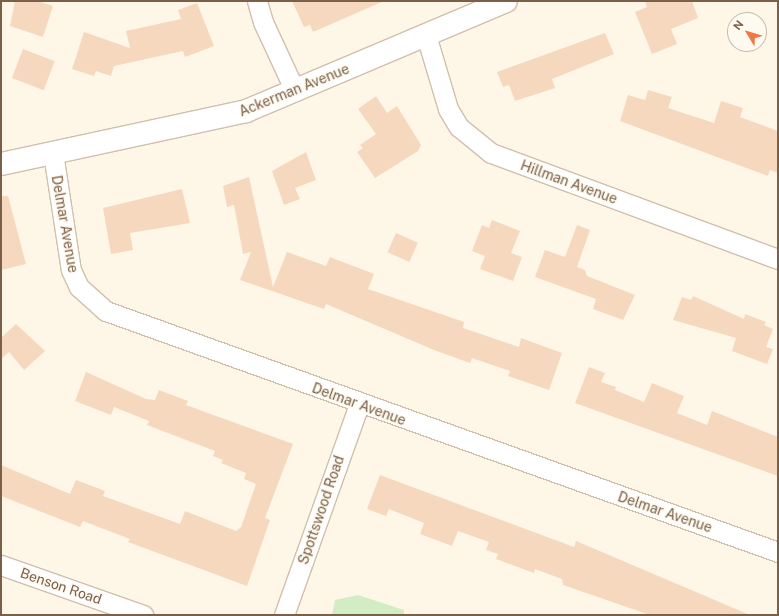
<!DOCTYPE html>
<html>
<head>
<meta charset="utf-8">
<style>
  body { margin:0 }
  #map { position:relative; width:779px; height:616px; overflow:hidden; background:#fef7e8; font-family:"Public Sans",sans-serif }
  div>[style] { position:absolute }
  .green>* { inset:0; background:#d2edc4 }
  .building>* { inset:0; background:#f5d8bd; transform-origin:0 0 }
  .roads { filter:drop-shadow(1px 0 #d1bfac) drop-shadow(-1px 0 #d1bfac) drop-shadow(0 1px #d1bfac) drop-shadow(0 -1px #d1bfac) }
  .street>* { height:19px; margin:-9.5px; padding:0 9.5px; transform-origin:9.5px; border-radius:9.5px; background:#fff }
  .secondary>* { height:22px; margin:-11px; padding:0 11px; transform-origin:11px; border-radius:11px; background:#fff }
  span { translate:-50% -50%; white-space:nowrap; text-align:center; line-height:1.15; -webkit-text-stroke:3px #fffaf0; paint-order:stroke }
  .street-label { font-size:14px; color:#7a5f49 }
  .frame { position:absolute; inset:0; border:2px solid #7a5f49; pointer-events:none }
  .north { position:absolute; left:727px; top:12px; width:40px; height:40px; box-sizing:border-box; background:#fffaf0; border:1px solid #cabcad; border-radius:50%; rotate:308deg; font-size:11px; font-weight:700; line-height:16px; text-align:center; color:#7a5f49 }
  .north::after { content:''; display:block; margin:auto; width:14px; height:18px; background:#ef7845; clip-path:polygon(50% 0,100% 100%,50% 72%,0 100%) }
</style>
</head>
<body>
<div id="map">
  <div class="green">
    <div style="clip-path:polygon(358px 595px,404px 610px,404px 615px,332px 615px,335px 600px)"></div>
  </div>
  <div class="building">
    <div style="clip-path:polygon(15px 1px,37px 1px,53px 6px,43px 37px,10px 26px)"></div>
    <div style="clip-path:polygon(292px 1px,384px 1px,313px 32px,310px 25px,304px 27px)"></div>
    <div style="clip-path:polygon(645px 1px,692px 1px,698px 18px,671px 29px,677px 44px,652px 54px,635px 12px,647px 7px)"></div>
    <div style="clip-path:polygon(197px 3px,214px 46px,185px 57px,183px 51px,114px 66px,111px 76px,96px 71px,94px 76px,72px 69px,84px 32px,130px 48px,126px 31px,181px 19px,178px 10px)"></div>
    <div style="clip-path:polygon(605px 33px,614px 54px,552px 79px,555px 88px,515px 101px,509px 85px,503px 87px,497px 72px)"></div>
    <div style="left:23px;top:49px;width:34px;height:31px;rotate:21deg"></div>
    <div style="clip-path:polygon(648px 90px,672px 97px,668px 108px,714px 123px,721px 101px,743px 108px,740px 117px,778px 131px,778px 173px,770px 170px,768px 176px,620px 121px,628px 95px,645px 100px)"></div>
    <div style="clip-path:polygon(376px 96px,387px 113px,397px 106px,421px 145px,418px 151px,375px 178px,357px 152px,363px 148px,360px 145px,376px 134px,358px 109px)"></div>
    <div style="clip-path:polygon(306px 152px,316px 180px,295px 188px,300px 199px,284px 205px,272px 171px)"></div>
    <div style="clip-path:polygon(249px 177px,273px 287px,287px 252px,326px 266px,330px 257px,374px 274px,368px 289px,464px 322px,463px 328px,519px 347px,521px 338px,562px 353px,549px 390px,508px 376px,510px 371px,472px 358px,470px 363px,434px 350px,326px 304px,324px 309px,240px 280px,251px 252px,243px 254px,234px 205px,227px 207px,223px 186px)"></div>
    <div style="clip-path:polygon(182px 189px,190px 223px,130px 233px,133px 250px,111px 254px,103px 208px)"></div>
    <div style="clip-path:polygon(1px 196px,8px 196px,26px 264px,1px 270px)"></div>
    <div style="clip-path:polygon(492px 220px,520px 231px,511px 253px,522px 257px,513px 281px,480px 269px,485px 256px,472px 251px,482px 225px,489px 228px)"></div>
    <div style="clip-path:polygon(577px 225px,590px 230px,577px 267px,585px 270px,587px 276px,635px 295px,623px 320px,593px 309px,596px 299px,535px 277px,545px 250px,565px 257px)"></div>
    <div style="left:396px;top:233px;width:24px;height:21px;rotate:24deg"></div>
    <div style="clip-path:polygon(693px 296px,744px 319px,745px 314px,766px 322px,764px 325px,773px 329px,766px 347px,773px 349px,767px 364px,732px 351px,736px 338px,673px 320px,682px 297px,691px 300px)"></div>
    <div style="clip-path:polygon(16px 324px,45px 351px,24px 370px,9px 352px,1px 359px,1px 338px)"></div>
    <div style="clip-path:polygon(589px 367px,605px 373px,601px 382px,616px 387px,615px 390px,644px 402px,652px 383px,684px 396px,677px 413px,707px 425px,712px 411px,778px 437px,778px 476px,575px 403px)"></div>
    <div style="clip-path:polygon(86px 372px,146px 399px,155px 400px,159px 390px,188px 401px,186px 405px,293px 444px,265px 518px,270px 520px,247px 586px,128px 542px,130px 539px,83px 521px,80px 527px,1px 496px,1px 465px,70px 494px,76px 480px,105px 491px,103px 496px,180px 524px,185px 511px,236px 531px,241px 527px,256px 484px,244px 479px,246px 473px,221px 463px,223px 460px,213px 456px,215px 451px,147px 425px,149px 421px,114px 407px,111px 415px,75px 401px)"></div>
    <div style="clip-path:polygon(380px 475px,574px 547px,576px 541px,750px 615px,650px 615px,563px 585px,562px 579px,535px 569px,534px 573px,496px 559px,498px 554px,486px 550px,489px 542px,458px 531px,452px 546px,420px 534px,424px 523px,389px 509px,386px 516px,367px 509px)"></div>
  </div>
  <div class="roads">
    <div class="street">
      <div style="left:257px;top:1px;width:22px;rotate:74deg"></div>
      <div style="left:263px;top:22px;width:76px;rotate:65.1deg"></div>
      <div style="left:426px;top:35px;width:77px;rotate:73.4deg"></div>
      <div style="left:448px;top:109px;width:21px;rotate:59deg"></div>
      <div style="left:459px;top:127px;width:41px;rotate:39.1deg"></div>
      <div style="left:491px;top:153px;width:306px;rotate:20.3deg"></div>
      <div style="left:53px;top:153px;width:118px;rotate:81.3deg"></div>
      <div style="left:71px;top:270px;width:19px;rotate:65deg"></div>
      <div style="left:79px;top:287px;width:36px;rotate:42deg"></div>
      <div style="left:106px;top:311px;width:714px;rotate:19.73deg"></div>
      <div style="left:1px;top:565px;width:151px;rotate:19.4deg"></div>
      <div style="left:284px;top:615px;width:224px;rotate:-70.4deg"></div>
    </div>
    <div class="secondary">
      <div style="left:1px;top:164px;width:251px;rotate:-12.2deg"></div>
      <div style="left:246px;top:111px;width:282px;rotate:-22.9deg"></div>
    </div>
  </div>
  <div class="street-label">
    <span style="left:294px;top:90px;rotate:-22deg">Ackerman Avenue</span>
    <span style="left:569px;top:182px;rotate:20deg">Hillman Avenue</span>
    <span style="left:65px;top:224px;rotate:80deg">Delmar Avenue</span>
    <span style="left:359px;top:404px;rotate:20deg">Delmar Avenue</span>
    <span style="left:321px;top:510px;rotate:-71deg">Spottswood Road</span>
    <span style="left:665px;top:512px;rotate:19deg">Delmar Avenue</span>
    <span style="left:61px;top:586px;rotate:19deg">Benson Road</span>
  </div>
  <div class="frame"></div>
  <div class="north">N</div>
</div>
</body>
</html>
